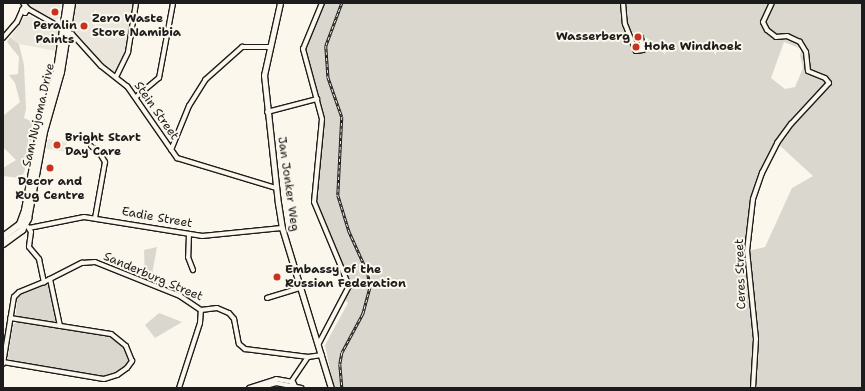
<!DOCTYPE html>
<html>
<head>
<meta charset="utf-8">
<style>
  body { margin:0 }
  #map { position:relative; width:865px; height:391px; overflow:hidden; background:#fbf7ec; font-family:"Shantell Sans",sans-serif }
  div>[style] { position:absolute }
  .built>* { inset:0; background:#eae6dc; transform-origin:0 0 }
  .green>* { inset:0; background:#dad7ce }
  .roads { filter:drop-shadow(1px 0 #1c1c1c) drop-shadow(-1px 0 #1c1c1c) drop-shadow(0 1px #1c1c1c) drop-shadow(0 -1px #1c1c1c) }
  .minor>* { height:4px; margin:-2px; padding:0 2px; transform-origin:2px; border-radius:2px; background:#fbf7ec }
  .major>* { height:5px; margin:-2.5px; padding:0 2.5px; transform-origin:2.5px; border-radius:2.5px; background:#fbf7ec }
  .highway>* { height:6px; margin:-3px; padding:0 3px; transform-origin:3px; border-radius:3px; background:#fbf7ec }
  .rail>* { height:2.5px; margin-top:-1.25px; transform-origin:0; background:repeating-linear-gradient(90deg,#fbf7ec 0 3px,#1c1c1c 0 6px); box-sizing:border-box; border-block:1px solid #1c1c1c }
  .dots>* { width:11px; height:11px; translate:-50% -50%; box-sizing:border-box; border:2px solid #fbf7ec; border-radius:50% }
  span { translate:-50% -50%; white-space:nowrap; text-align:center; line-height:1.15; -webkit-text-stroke:4px #fbf7ec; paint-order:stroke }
  .poi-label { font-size:12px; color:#1c1c1c; font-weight:700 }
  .left { translate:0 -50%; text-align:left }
  .right { translate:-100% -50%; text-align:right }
  .street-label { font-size:12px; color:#1c1c1c }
  .frame { position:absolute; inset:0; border:4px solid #1c1c1c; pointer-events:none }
</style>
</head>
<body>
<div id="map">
  <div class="built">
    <div style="clip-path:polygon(25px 3px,61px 3px,59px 18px,53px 21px)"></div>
    <div style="clip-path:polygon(72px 3px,133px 4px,125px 56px,115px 73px,112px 75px,68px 31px)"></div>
    <div style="clip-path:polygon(29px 16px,60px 32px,56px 51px,19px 44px,11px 37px,24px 17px)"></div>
    <div style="left:48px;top:139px;width:19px;height:10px;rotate:9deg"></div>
  </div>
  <div class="green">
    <div style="clip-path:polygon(evenodd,322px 3px,862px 3px,862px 388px,334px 388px,325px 345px,348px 303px,344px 299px,349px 286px,315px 206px,322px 119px,304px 46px,322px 3px,627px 30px,649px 39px,643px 52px,638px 53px,632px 50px,627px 30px,322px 3px,784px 42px,802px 49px,800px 55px,803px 68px,795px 87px,785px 89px,771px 78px,784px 42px,322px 3px,777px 143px,813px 176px,792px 188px,765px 247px,748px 251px,754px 194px,777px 143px)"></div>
    <div style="clip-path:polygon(10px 37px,19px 44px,24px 65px,26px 109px,24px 118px,33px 122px,32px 137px,24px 173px,19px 178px,3px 176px,3px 168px,16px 160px,3px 147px,3px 116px,20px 102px,15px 83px,9px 75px,18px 74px,19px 57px,7px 42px)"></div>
    <div style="clip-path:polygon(157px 247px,151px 280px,145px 279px,144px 250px)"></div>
    <div style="clip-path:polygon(45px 283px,50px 286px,58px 321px,55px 323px,16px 316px,17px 297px)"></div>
    <div style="clip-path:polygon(159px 313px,182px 322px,155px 338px,145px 325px)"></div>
    <div style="clip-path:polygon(17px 321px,111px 336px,122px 343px,130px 357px,129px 362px,112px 375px,100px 377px,12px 362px,8px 358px,13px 325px)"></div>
  </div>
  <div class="roads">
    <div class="minor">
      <div style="left:23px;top:3px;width:8px;rotate:50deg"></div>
      <div style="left:28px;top:9px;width:5px;rotate:127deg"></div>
      <div style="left:25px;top:13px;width:4px;rotate:-135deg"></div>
      <div style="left:22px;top:10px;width:5px;rotate:-53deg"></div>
      <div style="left:623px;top:3px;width:21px;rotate:85deg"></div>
      <div style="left:625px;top:24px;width:29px;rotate:68deg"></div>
      <div style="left:636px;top:51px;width:7px;rotate:-8deg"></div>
      <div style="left:643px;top:50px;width:13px;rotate:-99deg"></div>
      <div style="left:28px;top:9px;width:51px;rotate:29.6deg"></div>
      <div style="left:72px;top:34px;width:43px;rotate:47.8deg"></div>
      <div style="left:101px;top:66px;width:33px;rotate:38deg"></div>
      <div style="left:127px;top:86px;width:88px;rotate:55.2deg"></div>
      <div style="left:177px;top:158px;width:103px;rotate:16.9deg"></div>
      <div style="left:3px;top:38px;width:21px;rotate:-49deg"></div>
      <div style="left:17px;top:22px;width:12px;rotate:-66deg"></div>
      <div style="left:116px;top:77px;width:28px;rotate:-64deg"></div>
      <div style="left:128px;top:52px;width:50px;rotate:-80.7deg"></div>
      <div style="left:136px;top:97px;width:30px;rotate:-40deg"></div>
      <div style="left:159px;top:78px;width:76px;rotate:-79.4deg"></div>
      <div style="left:267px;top:112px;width:52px;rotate:-14.6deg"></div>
      <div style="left:91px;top:146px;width:10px;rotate:37deg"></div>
      <div style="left:99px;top:152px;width:12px;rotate:59deg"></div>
      <div style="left:105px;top:162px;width:57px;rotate:100.1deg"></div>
      <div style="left:171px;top:150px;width:48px;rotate:-67.8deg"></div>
      <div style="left:189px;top:106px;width:31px;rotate:-58deg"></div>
      <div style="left:205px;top:80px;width:50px;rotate:-41.7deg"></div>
      <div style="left:242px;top:47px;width:27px"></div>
      <div style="left:28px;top:227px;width:6px;rotate:59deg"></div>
      <div style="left:31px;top:232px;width:15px;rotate:98deg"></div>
      <div style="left:29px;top:247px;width:16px;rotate:50deg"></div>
      <div style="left:39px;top:259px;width:24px;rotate:78deg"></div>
      <div style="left:44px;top:282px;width:7px;rotate:-27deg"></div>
      <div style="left:50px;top:279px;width:48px;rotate:78deg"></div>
      <div style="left:29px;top:228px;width:56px;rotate:-11.3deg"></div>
      <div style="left:84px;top:217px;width:120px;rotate:9.1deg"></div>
      <div style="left:202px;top:236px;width:80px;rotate:-5.7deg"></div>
      <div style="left:189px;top:234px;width:23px;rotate:92deg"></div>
      <div style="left:188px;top:257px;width:14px;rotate:69deg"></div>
      <div style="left:50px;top:279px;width:36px;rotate:-27deg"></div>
      <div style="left:82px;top:263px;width:13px;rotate:-4deg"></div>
      <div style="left:95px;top:262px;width:92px;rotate:21.8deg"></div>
      <div style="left:180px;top:296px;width:25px;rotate:34deg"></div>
      <div style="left:201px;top:310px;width:16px;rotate:-7deg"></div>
      <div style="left:217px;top:308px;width:13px;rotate:23deg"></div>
      <div style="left:229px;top:313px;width:8px;rotate:50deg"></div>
      <div style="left:234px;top:319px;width:25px;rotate:79deg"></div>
      <div style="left:239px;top:344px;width:8px;rotate:40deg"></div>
      <div style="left:245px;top:349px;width:64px;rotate:7.2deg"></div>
      <div style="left:308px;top:357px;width:14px;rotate:-8deg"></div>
      <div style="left:267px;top:298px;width:34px;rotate:-17deg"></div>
      <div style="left:318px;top:345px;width:67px;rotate:-62.3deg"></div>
      <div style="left:349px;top:286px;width:91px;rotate:-112.6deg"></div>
      <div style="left:314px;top:202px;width:83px;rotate:-84.5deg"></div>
      <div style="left:322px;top:119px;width:73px;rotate:-105.2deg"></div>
      <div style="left:303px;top:49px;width:50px;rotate:-67.6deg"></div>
      <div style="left:3px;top:362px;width:102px;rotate:9.6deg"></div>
      <div style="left:104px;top:379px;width:14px;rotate:-17deg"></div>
      <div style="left:117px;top:375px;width:12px;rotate:-35deg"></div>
      <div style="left:127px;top:368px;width:9px;rotate:-54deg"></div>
      <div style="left:132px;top:361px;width:16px;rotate:-112deg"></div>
      <div style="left:126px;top:346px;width:19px;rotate:-141deg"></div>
      <div style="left:111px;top:334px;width:102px;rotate:-171deg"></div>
      <div style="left:3px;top:364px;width:68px;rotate:-80.7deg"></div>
      <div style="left:14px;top:297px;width:7px;rotate:-45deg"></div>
      <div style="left:19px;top:292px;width:27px;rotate:-22deg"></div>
      <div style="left:291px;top:382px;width:30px;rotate:-56deg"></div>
      <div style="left:179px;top:388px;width:68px;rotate:-72.1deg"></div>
      <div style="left:200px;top:323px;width:13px;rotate:-86deg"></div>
      <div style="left:249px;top:388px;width:28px;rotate:-18deg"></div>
      <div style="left:276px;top:379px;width:17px;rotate:10deg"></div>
      <div style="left:293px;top:382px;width:4px;rotate:63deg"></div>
      <div style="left:259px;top:388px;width:18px;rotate:-16deg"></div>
      <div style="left:276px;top:383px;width:26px;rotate:11deg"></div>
      <div style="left:753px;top:388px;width:49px;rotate:-86.5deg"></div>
      <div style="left:756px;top:339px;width:88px;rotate:-95.8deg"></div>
      <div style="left:747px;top:251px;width:52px;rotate:-83.4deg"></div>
      <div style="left:753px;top:199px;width:28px;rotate:-71deg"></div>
      <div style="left:762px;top:173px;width:34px;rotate:-63deg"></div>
      <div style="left:777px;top:143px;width:24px;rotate:-54deg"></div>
      <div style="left:791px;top:124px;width:56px;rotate:-47.2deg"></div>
      <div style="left:829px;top:83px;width:6px;rotate:-129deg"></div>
      <div style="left:825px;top:78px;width:18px;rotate:-158deg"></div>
      <div style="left:808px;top:71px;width:19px;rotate:-96deg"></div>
      <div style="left:806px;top:52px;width:12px;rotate:-121deg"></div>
      <div style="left:800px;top:42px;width:14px;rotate:-155deg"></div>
      <div style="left:787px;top:36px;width:11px;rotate:175deg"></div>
      <div style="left:776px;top:37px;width:11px;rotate:-142deg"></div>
      <div style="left:767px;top:30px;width:9px;rotate:-117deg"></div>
      <div style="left:763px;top:22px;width:21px;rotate:-65deg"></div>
    </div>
    <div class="major">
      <div style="left:280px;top:3px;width:74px;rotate:102.5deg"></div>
      <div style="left:264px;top:75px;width:129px;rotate:83.8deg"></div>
      <div style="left:278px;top:203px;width:25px;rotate:81deg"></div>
      <div style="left:282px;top:228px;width:167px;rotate:73deg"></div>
    </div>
    <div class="highway">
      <div style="left:3px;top:237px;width:21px;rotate:-37deg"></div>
      <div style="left:20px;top:224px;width:15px;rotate:-70deg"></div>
      <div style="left:25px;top:210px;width:83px;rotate:-79.6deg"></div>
      <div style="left:40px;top:128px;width:60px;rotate:-73.7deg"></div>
      <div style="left:57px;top:70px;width:68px;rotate:-81.5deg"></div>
      <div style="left:3px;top:244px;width:24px;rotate:-36deg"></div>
      <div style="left:22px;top:230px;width:13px;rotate:-61deg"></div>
      <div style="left:28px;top:219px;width:88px;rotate:-79.6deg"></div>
      <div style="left:44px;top:132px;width:62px;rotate:-74.2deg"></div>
      <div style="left:61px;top:72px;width:70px;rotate:-80.9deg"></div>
    </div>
  </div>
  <div class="rail">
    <div style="left:342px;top:3px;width:46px;rotate:110.4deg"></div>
    <div style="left:326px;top:46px;width:31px;rotate:86deg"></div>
    <div style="left:328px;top:77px;width:42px;rotate:70.7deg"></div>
    <div style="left:342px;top:117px;width:78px;rotate:92.9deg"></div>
    <div style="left:338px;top:195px;width:38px;rotate:73deg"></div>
    <div style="left:349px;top:231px;width:46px;rotate:65.7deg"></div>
    <div style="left:368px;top:273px;width:15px;rotate:82deg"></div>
    <div style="left:370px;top:288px;width:27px;rotate:105deg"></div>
    <div style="left:363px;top:314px;width:44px;rotate:118.3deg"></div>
    <div style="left:342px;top:353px;width:11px;rotate:100deg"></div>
    <div style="left:340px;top:364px;width:24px;rotate:85deg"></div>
  </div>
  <div class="dots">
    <div style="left:55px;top:12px;background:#c8321e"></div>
    <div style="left:84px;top:26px;background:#c8321e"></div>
    <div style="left:638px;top:37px;background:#c8321e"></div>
    <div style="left:636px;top:47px;background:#c8321e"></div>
    <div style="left:57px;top:145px;background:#c8321e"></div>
    <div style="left:50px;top:168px;background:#c8321e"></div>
    <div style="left:277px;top:277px;background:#c8321e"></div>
  </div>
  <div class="poi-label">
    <span class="left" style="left:92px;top:26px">Zero Waste<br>Store Namibia</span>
    <span style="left:55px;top:33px">Peralin<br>Paints</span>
    <span class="right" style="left:630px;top:37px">Wasserberg</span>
    <span class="left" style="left:644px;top:47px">Hohe Windhoek</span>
    <span class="left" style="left:65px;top:145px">Bright Start<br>Day Care</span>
    <span style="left:50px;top:189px">Decor and<br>Rug Centre</span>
    <span class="left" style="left:285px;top:277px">Embassy of the<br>Russian Federation</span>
  </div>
  <div class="street-label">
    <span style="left:156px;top:111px;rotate:55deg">Stein Street</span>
    <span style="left:39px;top:115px;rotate:-77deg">Sam Nujoma Drive</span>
    <span style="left:288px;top:184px;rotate:82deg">Jan Jonker Weg</span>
    <span style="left:157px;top:218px;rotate:10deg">Eadie Street</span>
    <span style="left:741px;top:274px;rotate:-92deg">Ceres Street</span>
    <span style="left:153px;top:277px;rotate:23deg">Sanderburg Street</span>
  </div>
  <div class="frame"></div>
</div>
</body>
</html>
